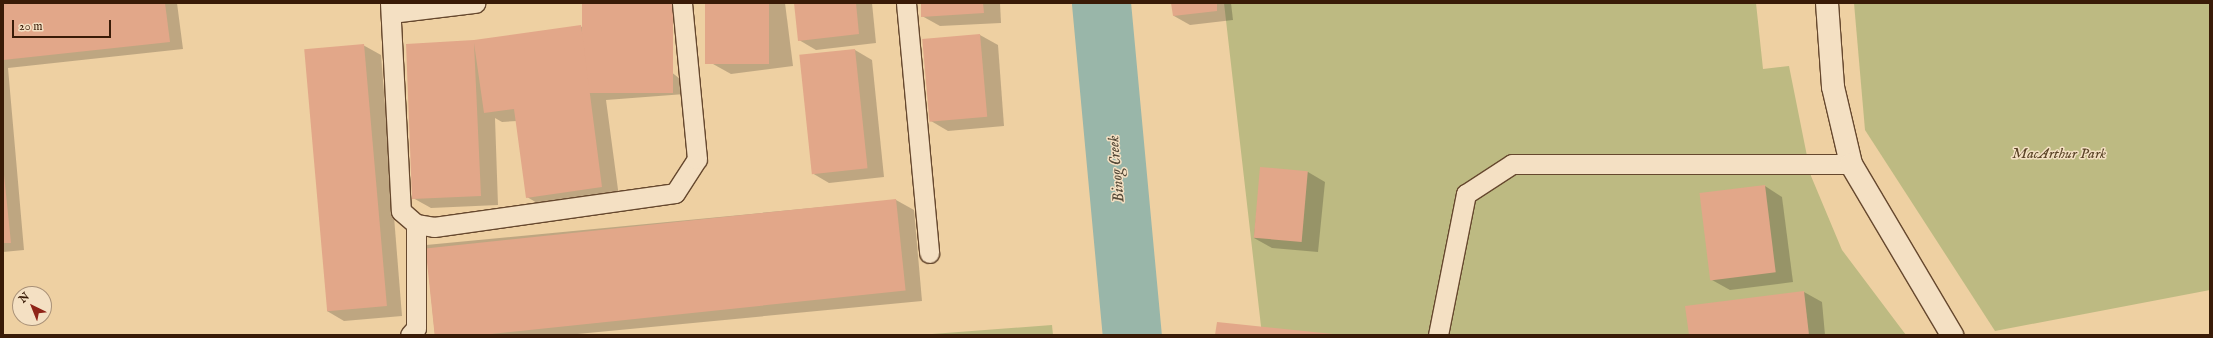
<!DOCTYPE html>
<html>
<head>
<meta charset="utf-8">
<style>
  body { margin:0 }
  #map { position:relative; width:2213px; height:338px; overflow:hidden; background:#eed0a2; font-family:"IM FELL English",serif }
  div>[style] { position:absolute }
  .green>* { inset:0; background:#bdba82 }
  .shadow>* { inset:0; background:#0003 }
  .river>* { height:59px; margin:-29.5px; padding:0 29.5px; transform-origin:29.5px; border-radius:29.5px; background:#99b6a9 }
  .building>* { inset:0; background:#e2a789; transform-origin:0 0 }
  .roads { filter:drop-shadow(1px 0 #66482e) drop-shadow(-1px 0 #66482e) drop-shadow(0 1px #66482e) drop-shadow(0 -1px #66482e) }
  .service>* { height:19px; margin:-9.5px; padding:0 9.5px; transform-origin:9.5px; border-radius:9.5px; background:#f4e0c3 }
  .secondary>* { height:22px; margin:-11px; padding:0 11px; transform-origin:11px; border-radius:11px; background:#f4e0c3 }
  span { translate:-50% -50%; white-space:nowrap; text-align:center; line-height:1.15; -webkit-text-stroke:3px #f4e0c3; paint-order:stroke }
  .park-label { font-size:15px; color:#5a4326; font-style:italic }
  .water-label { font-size:16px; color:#564a38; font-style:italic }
  .frame { position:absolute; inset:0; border:4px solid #391b07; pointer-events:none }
  .north { position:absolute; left:12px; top:286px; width:40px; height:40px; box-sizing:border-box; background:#f4e0c3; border:1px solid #a99178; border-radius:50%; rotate:317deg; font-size:11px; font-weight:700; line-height:16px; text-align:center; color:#391b07 }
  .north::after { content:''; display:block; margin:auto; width:14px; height:18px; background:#8f2418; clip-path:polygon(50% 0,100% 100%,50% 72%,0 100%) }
  .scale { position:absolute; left:12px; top:20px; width:99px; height:18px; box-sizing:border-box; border:2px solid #391b07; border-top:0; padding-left:5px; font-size:12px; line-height:14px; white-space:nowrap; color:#391b07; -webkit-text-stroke:3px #f4e0c3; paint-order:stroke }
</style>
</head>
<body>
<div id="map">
  <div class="green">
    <div style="clip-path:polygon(1224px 3px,1756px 3px,1763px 69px,1789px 66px,1811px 176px,1842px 250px,1906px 335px,1262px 335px)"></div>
    <div style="clip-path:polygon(1854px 3px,2210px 3px,2210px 290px,1995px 331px,1865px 130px)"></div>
    <div style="clip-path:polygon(1052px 325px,1053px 335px,919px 335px)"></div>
  </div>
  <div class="shadow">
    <div style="clip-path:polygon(3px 3px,177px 3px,183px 49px,8px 68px,24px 250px,3px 252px)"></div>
    <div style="clip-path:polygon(583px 3px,698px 93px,606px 100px,619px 197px,544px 207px,527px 197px,517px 121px,502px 122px,495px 118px,498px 205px,431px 208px,413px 198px,474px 41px,580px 26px,586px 29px)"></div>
    <div style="clip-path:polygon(706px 3px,785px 3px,793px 66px,731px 74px,713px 64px)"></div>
    <div style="clip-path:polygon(795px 3px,872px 3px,876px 43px,816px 50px,799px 40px)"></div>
    <div style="clip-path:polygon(922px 3px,1000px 3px,1001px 23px,940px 26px,922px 16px)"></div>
    <div style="clip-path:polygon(1172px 3px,1231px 3px,1233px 20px,1190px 25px,1174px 16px)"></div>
    <div style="clip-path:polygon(980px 35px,998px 45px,1004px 126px,948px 131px,931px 121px)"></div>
    <div style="clip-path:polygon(363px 45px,381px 55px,402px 316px,344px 321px,327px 311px)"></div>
    <div style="clip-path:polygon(855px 50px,872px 60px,884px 177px,829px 183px,812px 173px)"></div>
    <div style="clip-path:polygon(1261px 168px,1308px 172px,1325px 182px,1318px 252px,1272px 248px,1254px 238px)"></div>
    <div style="clip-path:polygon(1765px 186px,1782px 197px,1793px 282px,1730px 290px,1712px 280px)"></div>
    <div style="clip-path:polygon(896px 200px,914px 210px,922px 301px,567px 335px,435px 335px,426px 245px)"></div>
    <div style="clip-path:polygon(1804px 292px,1822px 302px,1825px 335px,1690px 335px)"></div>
  </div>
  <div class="river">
    <div style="left:1101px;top:3px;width:333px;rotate:84.7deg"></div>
  </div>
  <div class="building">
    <div style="clip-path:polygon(3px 3px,165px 3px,170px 42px,3px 60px)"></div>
    <div style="left:582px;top:3px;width:91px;height:90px"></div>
    <div style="left:705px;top:3px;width:64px;height:61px"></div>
    <div style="clip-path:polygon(794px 3px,856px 3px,859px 34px,798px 41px)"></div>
    <div style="clip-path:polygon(921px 3px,983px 3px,984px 13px,921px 17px)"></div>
    <div style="clip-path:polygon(1171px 3px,1217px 3px,1217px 11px,1173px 16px)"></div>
    <div style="clip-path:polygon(581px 25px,602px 187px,526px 198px,514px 109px,484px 113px,474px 43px,481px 196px,412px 199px,406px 44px,474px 40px)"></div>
    <div style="left:980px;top:34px;width:83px;height:58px;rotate:85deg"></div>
    <div style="left:364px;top:44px;width:263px;height:60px;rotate:85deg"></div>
    <div style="left:855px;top:49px;width:120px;height:56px;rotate:84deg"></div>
    <div style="clip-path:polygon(3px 165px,11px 243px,3px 243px)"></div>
    <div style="left:1260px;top:167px;width:48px;height:71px;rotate:5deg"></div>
    <div style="left:1765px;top:185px;width:88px;height:66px;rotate:83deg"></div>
    <div style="left:896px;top:199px;width:92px;height:473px;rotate:84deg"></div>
    <div style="clip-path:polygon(1804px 291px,1809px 335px,1689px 335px,1685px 306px)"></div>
    <div style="clip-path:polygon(1217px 322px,1333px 334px,1333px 335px,1215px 335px)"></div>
  </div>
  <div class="roads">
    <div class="service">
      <div style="left:390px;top:3px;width:208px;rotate:87deg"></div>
      <div style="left:401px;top:211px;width:20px;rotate:41deg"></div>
      <div style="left:416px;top:224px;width:18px;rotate:9deg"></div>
      <div style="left:434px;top:227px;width:243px;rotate:-8deg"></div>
      <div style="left:675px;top:193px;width:40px;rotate:-57.1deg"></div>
      <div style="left:697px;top:159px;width:157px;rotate:-95.5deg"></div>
      <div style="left:906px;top:3px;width:251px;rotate:84.7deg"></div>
      <div style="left:391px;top:13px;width:85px;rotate:-6.8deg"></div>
      <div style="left:410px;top:335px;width:9px;rotate:-49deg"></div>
      <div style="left:416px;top:328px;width:104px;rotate:-90deg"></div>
      <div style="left:1438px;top:335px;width:144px;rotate:-78.8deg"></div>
      <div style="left:1466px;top:194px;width:55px;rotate:-33.1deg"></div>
      <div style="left:1512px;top:164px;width:339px"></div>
    </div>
    <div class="secondary">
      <div style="left:1827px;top:3px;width:84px;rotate:85.9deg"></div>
      <div style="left:1833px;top:87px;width:79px;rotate:76.8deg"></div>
      <div style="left:1851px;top:164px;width:199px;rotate:59.4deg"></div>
    </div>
  </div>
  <div class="park-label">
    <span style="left:2059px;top:154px">MacArthur Park</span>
  </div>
  <div class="water-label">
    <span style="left:1117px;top:169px;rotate:-95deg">Binog Creek</span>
  </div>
  <div class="frame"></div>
  <div class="north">N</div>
  <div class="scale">20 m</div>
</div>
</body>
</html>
